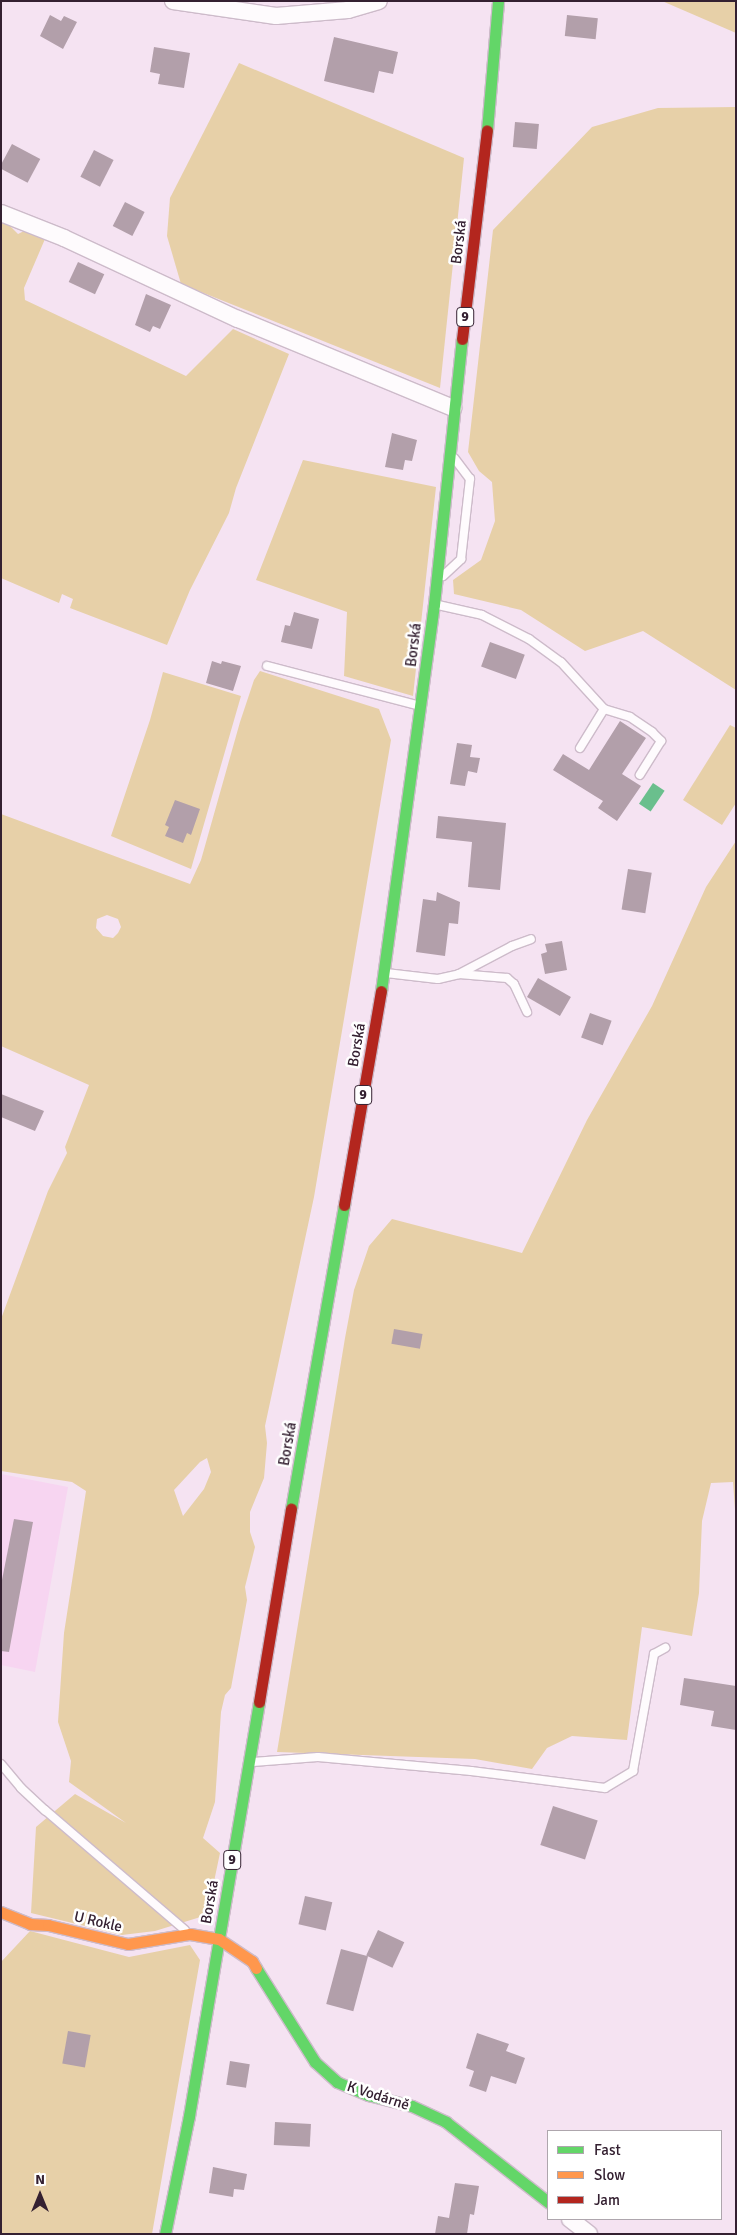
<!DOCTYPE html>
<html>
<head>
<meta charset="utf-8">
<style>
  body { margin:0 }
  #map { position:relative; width:737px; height:2235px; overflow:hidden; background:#f5e3f2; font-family:Signika,sans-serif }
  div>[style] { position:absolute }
  .built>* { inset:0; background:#f7d5f1 }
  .green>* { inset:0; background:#e7d0a8 }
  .water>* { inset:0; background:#6abf8d; transform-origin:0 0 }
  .building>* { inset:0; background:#b29faa; transform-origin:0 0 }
  .roads { filter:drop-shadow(1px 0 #cdbbca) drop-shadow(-1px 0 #cdbbca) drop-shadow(0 1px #cdbbca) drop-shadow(0 -1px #cdbbca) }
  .lane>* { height:8px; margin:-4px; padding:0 4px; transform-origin:4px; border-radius:4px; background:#fefbfd }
  .street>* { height:16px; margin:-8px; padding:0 8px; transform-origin:8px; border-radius:8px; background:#fefbfd }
  .fast>* { height:11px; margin:-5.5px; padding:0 5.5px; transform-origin:5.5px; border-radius:5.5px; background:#63d668 }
  .slow>* { height:11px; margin:-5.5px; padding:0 5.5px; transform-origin:5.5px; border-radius:5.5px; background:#ff974d }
  .jam>* { height:11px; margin:-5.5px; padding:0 5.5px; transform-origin:5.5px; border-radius:5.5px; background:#b3261e }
  span { translate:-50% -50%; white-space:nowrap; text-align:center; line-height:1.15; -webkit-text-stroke:5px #fff; paint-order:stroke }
  .shield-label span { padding:1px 4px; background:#fff; border:1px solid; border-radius:4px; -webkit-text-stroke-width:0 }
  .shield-label { font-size:14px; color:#342031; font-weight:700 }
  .street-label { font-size:15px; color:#342031 }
  .frame { position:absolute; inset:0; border:2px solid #342031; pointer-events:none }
  .legend { position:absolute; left:547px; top:2130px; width:175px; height:90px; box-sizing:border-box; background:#fff; border:1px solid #aea6ad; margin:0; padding:6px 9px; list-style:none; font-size:15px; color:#342031 }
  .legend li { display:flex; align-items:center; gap:10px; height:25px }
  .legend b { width:25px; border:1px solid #aea6ad }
  .north { position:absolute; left:15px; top:2170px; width:50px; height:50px; -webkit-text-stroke:4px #fff; paint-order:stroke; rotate:0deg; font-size:14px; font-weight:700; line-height:20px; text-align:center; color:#342031 }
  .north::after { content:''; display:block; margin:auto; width:18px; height:22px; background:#342031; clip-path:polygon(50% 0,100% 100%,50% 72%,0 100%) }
</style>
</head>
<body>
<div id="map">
  <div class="built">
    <div style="clip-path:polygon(1px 1474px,68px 1487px,35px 1672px,1px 1665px)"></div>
  </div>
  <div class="green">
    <div style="clip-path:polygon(662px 1px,736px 1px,736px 33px)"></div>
    <div style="clip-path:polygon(239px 63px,464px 158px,440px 388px,181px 284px,167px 236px,170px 198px)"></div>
    <div style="clip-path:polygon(736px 107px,736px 690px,643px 631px,585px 651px,521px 610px,454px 594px,453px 580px,481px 560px,495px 521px,492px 482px,479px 471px,468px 452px,493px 230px,592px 127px,658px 108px)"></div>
    <div style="clip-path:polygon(1px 222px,10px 226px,18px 234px,24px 231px,45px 239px,24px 288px,25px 300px,186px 376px,233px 329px,289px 354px,236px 488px,229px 513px,190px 590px,167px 645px,70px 608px,73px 599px,62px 594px,59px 603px,1px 578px)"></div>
    <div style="clip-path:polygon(303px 460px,436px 487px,413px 696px,344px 676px,347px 612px,256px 580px)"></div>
    <div style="clip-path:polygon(evenodd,260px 671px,379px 709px,391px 740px,314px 1197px,265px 1426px,267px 1443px,264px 1478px,250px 1512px,250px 1532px,255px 1547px,245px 1587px,247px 1600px,231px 1688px,225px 1695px,221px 1712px,215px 1802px,203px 1838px,220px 1853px,207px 1915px,155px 1931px,122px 1935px,31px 1913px,36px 1827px,75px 1794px,126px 1823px,69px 1782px,71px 1761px,58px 1722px,64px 1633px,86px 1491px,72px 1482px,1px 1471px,1px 1319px,48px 1191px,67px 1153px,65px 1147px,89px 1085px,1px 1046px,1px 814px,190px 884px,201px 860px,240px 722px,254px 680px,260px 671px,107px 915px,118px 919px,121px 927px,118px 933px,113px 938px,103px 936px,96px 928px,97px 919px,107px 915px,260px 671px,207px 1458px,211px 1472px,204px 1489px,183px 1516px,174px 1490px,200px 1462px,207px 1458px)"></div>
    <div style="clip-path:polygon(163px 672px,241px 696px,191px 869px,111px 836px,150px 720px)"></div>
    <div style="clip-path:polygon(730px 725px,736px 728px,736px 803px,722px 825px,683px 800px)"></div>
    <div style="clip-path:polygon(736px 841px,736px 1523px,733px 1482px,711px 1483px,702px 1521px,699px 1593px,692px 1636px,642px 1627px,627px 1740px,572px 1736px,547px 1748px,532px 1769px,475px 1759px,277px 1752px,345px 1338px,354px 1290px,369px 1246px,392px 1219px,522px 1253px,587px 1120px,652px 1006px,706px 887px)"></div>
    <div style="clip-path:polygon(30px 1931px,129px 1957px,190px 1945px,200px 1960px,152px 2234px,1px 2234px,1px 1962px)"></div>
  </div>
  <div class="water">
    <div style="left:653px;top:783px;width:14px;height:25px;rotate:34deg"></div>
  </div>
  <div class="building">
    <div style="clip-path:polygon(50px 15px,61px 21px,64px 16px,77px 22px,63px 49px,40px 36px)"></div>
    <div style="left:567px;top:15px;width:31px;height:21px;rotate:6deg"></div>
    <div style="clip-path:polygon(334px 37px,398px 52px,393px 74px,379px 71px,374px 93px,324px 81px)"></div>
    <div style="clip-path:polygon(154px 47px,190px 53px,184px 88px,158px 84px,160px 74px,150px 72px)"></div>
    <div style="left:515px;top:122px;width:24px;height:25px;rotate:5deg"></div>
    <div style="left:12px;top:144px;width:32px;height:27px;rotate:28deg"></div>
    <div style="left:94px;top:150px;width:22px;height:30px;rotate:27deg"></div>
    <div style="left:125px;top:202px;width:22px;height:27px;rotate:27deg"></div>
    <div style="left:78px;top:262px;width:29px;height:22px;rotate:25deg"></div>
    <div style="clip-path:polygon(146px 294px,171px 305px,160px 329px,153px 326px,150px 332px,135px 325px)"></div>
    <div style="clip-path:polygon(392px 433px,417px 440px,412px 461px,405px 460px,403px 470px,385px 467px)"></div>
    <div style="clip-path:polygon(294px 612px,319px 619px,312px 649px,281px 642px,285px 625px,290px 626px)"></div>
    <div style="left:490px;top:642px;width:37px;height:26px;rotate:20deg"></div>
    <div style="clip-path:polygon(212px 661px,221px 664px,222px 661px,241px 666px,233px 691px,206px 683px)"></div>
    <div style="clip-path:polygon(620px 721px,646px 738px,622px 774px,641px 786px,617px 821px,598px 808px,603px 801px,553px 770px,563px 754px,589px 770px)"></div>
    <div style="clip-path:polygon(457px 743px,472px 745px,470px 757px,480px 758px,477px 773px,468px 771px,465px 786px,450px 784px)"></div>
    <div style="clip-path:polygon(175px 800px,200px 809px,191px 835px,187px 833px,183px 843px,165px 836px,169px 827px,165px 825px)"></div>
    <div style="clip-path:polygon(438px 816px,506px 823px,500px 890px,468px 887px,472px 842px,436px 838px)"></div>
    <div style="left:628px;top:869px;width:24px;height:41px;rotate:9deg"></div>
    <div style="clip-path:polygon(437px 892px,460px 902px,458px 924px,449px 923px,445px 956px,416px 952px,423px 899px,436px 901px)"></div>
    <div style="clip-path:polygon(562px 941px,567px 970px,545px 974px,541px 954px,547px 952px,545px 944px)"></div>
    <div style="left:538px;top:978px;width:38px;height:22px;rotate:30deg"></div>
    <div style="left:590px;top:1013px;width:23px;height:26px;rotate:20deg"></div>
    <div style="clip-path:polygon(1px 1094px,44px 1111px,35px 1131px,1px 1117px)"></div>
    <div style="left:394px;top:1329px;width:29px;height:15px;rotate:10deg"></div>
    <div style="clip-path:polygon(14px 1519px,33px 1522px,9px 1652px,1px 1651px,1px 1585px)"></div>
    <div style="clip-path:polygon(684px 1678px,736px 1686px,736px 1730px,711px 1726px,714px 1711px,680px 1705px)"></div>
    <div style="left:553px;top:1806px;width:47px;height:41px;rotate:18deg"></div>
    <div style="left:305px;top:1896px;width:28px;height:29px;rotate:13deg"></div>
    <div style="left:378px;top:1930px;width:29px;height:28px;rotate:25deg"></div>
    <div style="left:341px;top:1949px;width:28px;height:57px;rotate:15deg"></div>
    <div style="left:68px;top:2031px;width:23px;height:33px;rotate:10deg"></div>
    <div style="clip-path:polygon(477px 2033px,509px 2044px,506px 2051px,525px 2058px,516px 2084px,491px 2076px,486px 2092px,469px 2086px,474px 2071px,466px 2068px)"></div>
    <div style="left:230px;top:2061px;width:20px;height:24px;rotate:9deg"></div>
    <div style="left:275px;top:2122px;width:36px;height:23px;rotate:3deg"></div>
    <div style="clip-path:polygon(213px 2167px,247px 2174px,244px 2190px,234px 2189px,233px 2197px,209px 2193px)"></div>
    <div style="clip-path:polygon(455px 2183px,479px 2186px,474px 2215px,470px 2214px,467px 2234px,435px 2234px,438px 2216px,449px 2218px)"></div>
  </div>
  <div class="roads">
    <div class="lane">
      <div style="left:443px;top:576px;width:25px;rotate:-43deg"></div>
      <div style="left:461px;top:559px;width:81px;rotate:-83.6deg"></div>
      <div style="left:470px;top:479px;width:26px;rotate:-127deg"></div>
      <div style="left:438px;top:605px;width:45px;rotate:12.8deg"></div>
      <div style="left:482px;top:615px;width:53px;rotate:27.1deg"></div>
      <div style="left:529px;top:639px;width:39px;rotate:36deg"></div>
      <div style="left:561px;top:662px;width:64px;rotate:47.5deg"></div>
      <div style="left:604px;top:709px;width:27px;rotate:17deg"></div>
      <div style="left:630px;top:717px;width:27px;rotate:34deg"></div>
      <div style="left:652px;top:732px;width:13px;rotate:45deg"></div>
      <div style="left:661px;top:741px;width:40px;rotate:122deg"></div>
      <div style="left:267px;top:666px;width:155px;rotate:14.6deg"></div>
      <div style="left:580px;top:748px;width:46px;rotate:-58.4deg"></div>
      <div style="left:386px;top:973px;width:52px;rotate:6.6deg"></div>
      <div style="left:438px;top:979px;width:22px;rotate:-13deg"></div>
      <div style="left:459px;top:974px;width:60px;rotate:-27.8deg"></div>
      <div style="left:512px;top:946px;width:20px;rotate:-20deg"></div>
      <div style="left:459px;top:974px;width:48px;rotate:4.8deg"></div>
      <div style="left:507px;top:978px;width:9px;rotate:41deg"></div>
      <div style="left:514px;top:984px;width:31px;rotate:65deg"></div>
      <div style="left:253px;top:1762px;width:65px;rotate:-4.4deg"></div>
      <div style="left:318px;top:1757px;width:154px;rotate:5.2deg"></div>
      <div style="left:471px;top:1771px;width:135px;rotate:7.2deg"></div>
      <div style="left:605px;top:1788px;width:33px;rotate:-31deg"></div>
      <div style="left:633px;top:1771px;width:119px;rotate:-79.8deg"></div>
      <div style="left:654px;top:1654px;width:13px;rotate:-29deg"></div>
      <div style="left:1px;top:1764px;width:31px;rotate:50deg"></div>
      <div style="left:21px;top:1788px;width:33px;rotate:43deg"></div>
      <div style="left:45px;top:1810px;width:184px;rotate:40.6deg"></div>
    </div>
    <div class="street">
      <div style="left:173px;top:1px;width:104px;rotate:8.3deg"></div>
      <div style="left:276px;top:16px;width:72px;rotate:-4.8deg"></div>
      <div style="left:348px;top:10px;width:32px;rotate:-16deg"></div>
      <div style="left:1px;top:213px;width:68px;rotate:21.6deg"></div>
      <div style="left:64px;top:238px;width:192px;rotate:25deg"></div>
      <div style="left:238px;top:319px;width:233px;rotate:22.5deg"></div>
      <div style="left:570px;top:2219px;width:24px;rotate:38deg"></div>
    </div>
    <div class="fast">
      <div style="left:487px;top:130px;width:129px;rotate:-85.1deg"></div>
      <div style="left:381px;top:991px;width:391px;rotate:-82.2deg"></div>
      <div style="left:434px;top:604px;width:266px;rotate:-84deg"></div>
      <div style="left:291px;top:1509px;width:309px;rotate:-80.1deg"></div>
      <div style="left:256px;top:1968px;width:111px;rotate:57.9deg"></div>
      <div style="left:315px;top:2062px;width:30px;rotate:42deg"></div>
      <div style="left:337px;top:2082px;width:34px;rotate:23deg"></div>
      <div style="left:368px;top:2095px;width:45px;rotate:14deg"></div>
      <div style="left:412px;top:2106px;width:38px;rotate:25deg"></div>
      <div style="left:446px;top:2122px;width:130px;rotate:38.1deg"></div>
      <div style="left:165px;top:2234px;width:120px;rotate:-78.5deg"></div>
      <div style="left:189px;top:2116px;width:420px;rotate:-80.4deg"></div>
    </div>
    <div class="slow">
      <div style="left:1px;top:1912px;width:31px;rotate:22deg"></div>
      <div style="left:30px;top:1924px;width:18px;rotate:3deg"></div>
      <div style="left:48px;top:1925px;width:82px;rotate:13.4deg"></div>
      <div style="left:128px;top:1944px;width:63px;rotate:-9.2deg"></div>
      <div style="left:190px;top:1934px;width:29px;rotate:10deg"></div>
      <div style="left:219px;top:1939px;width:40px;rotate:34deg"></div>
      <div style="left:252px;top:1961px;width:8px;rotate:60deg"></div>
    </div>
    <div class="jam">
      <div style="left:462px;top:339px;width:210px;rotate:-83.2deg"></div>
      <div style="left:344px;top:1205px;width:217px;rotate:-80.2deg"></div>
      <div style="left:259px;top:1702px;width:196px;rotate:-80.6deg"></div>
    </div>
  </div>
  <div class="shield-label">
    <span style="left:465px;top:317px">9</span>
    <span style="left:363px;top:1095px">9</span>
    <span style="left:232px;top:1860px">9</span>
  </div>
  <div class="street-label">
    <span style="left:459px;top:242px;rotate:-83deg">Borská</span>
    <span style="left:414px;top:645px;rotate:-83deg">Borská</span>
    <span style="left:357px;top:1045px;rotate:-80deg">Borská</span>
    <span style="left:288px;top:1444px;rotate:-80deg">Borská</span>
    <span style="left:210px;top:1902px;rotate:-80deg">Borská</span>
    <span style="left:98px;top:1922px;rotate:13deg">U Rokle</span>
    <span style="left:378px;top:2096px;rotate:18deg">K Vodárně</span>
  </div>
  <div class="frame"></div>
  <ul class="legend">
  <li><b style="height:6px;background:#63d668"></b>Fast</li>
  <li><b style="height:6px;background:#ff974d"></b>Slow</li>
  <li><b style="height:6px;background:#b3261e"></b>Jam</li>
  </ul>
  <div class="north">N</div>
</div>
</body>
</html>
